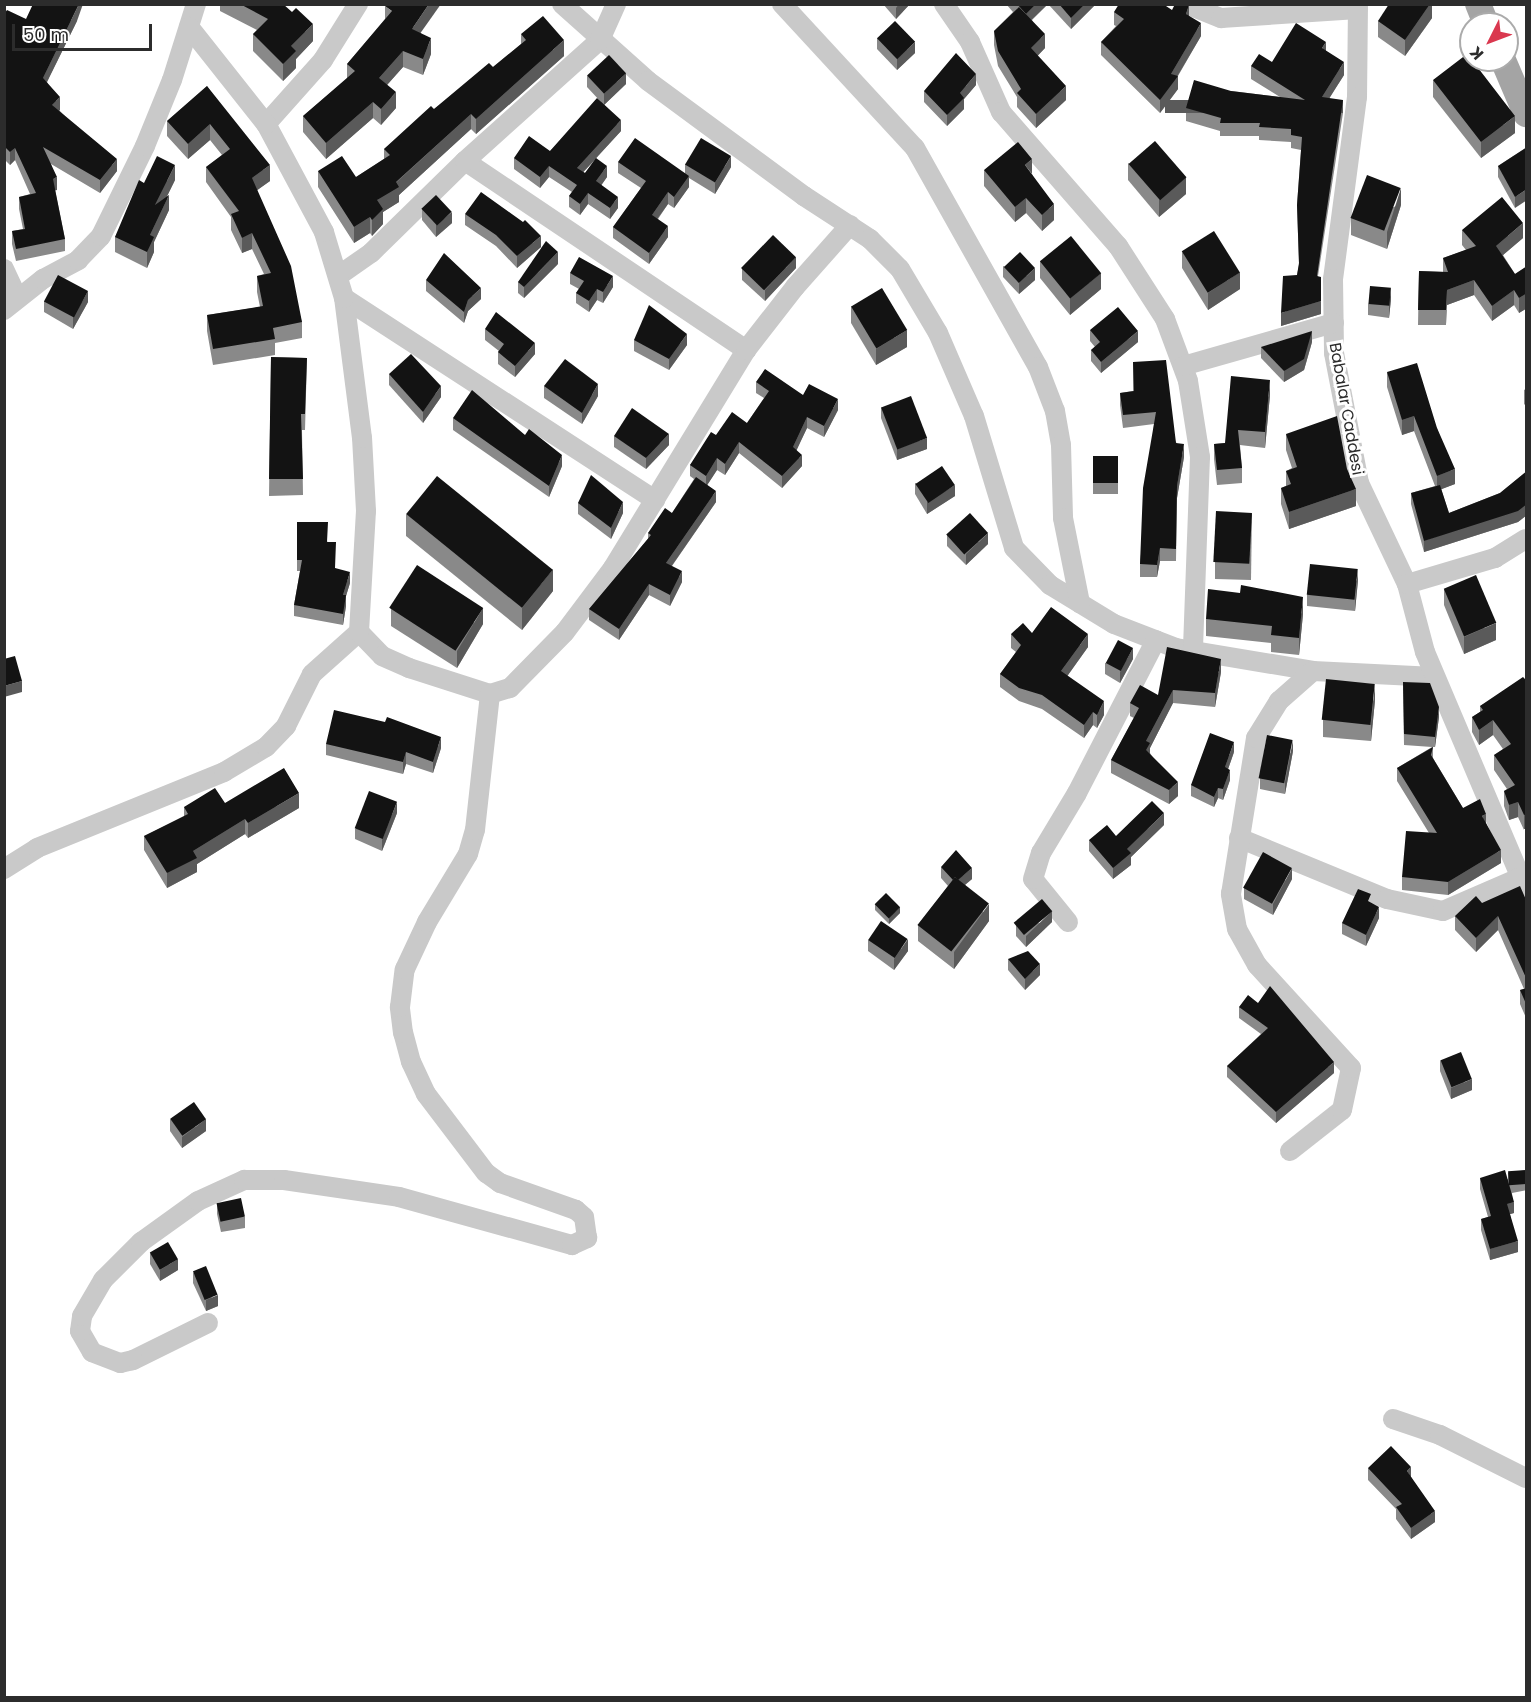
<!DOCTYPE html>
<html>
<head>
<meta charset="utf-8">
<style>
  body { margin:0 }
  #map { position:relative; width:1531px; height:1702px; overflow:hidden; background:#fff; font-family:Poppins,sans-serif }
  div>[style] { position:absolute }
  .minor>* { height:20px; margin:-10px; padding:0 10px; transform-origin:10px; border-radius:10px; background:#c9c9c9 }
  .major>* { height:26px; margin:-13px; padding:0 13px; transform-origin:13px; border-radius:13px; background:#a4a4a4 }
  .wall>* { inset:0; background:#898989; transform-origin:0 0 }
  .shaded-wall>* { inset:0; background:#5a5a5a; transform-origin:0 0 }
  .building>* { inset:0; background:#131313; transform-origin:0 0 }
  span { translate:-50% -50%; white-space:nowrap; text-align:center; line-height:1.15; -webkit-text-stroke:6px #fff; paint-order:stroke }
  .street-label { font-size:16px; color:#2c2c2c }
  .frame { position:absolute; inset:0; border:6px solid #2c2c2c; pointer-events:none }
  .north { position:absolute; left:1459px; top:12px; width:60px; height:60px; box-sizing:border-box; background:#fff; border:2px solid #ababab; border-radius:50%; rotate:228deg; font-size:16px; font-weight:700; line-height:24px; text-align:center; color:#2c2c2c }
  .north::after { content:''; display:block; margin:auto; width:21px; height:27px; background:#da384f; clip-path:polygon(50% 0,100% 100%,50% 72%,0 100%) }
  .scale { position:absolute; left:12px; top:24px; width:140px; height:27px; box-sizing:border-box; border:3px solid #2c2c2c; border-top:0; padding-left:8px; font-size:18px; line-height:21px; white-space:nowrap; color:#2c2c2c; -webkit-text-stroke:4px #fff; paint-order:stroke }
</style>
</head>
<body>
<div id="map">
  <div class="minor">
    <div style="left:562px;top:4px;width:115px;rotate:41.8deg"></div>
    <div style="left:648px;top:81px;width:194px;rotate:36.4deg"></div>
    <div style="left:804px;top:196px;width:79px;rotate:33.1deg"></div>
    <div style="left:870px;top:239px;width:42px;rotate:45deg"></div>
    <div style="left:900px;top:269px;width:74px;rotate:59.3deg"></div>
    <div style="left:938px;top:333px;width:90px;rotate:66.6deg"></div>
    <div style="left:974px;top:416px;width:138px;rotate:73.1deg"></div>
    <div style="left:1014px;top:548px;width:52px;rotate:45.8deg"></div>
    <div style="left:1050px;top:585px;width:75px;rotate:31.4deg"></div>
    <div style="left:1114px;top:624px;width:66px;rotate:21.2deg"></div>
    <div style="left:1176px;top:648px;width:139px;rotate:9.5deg"></div>
    <div style="left:1313px;top:671px;width:122px;rotate:2.8deg"></div>
    <div style="left:782px;top:4px;width:196px;rotate:47.3deg"></div>
    <div style="left:915px;top:148px;width:251px;rotate:60.7deg"></div>
    <div style="left:1038px;top:367px;width:47px;rotate:68.9deg"></div>
    <div style="left:1055px;top:411px;width:35px;rotate:80deg"></div>
    <div style="left:1061px;top:445px;width:73px;rotate:88.4deg"></div>
    <div style="left:1063px;top:518px;width:87px;rotate:78.7deg"></div>
    <div style="left:944px;top:4px;width:46px;rotate:55.6deg"></div>
    <div style="left:970px;top:42px;width:77px;rotate:66.1deg"></div>
    <div style="left:1001px;top:112px;width:178px;rotate:48.9deg"></div>
    <div style="left:1118px;top:246px;width:87px;rotate:57.2deg"></div>
    <div style="left:1165px;top:319px;width:66px;rotate:69.6deg"></div>
    <div style="left:1188px;top:381px;width:77px;rotate:81deg"></div>
    <div style="left:1200px;top:457px;width:194px;rotate:92.1deg"></div>
    <div style="left:1186px;top:4px;width:38px;rotate:22deg"></div>
    <div style="left:1221px;top:18px;width:137px;rotate:-3.8deg"></div>
    <div style="left:1358px;top:4px;width:93px;rotate:90.6deg"></div>
    <div style="left:1357px;top:97px;width:184px;rotate:97.5deg"></div>
    <div style="left:1333px;top:279px;width:74px;rotate:89.2deg"></div>
    <div style="left:1334px;top:353px;width:132px;rotate:79.1deg"></div>
    <div style="left:1359px;top:483px;width:112px;rotate:64.6deg"></div>
    <div style="left:1407px;top:584px;width:70px;rotate:75.2deg"></div>
    <div style="left:1425px;top:652px;width:259px;rotate:67deg"></div>
    <div style="left:266px;top:124px;width:86px;rotate:-48.3deg"></div>
    <div style="left:323px;top:60px;width:66px;rotate:-58deg"></div>
    <div style="left:465px;top:161px;width:339px;rotate:33.9deg"></div>
    <div style="left:4px;top:269px;width:31px;rotate:65deg"></div>
    <div style="left:338px;top:276px;width:40px;rotate:-34.9deg"></div>
    <div style="left:371px;top:253px;width:132px;rotate:-44.4deg"></div>
    <div style="left:465px;top:161px;width:181px;rotate:-41.9deg"></div>
    <div style="left:600px;top:40px;width:39px;rotate:-66deg"></div>
    <div style="left:344px;top:298px;width:371px;rotate:33deg"></div>
    <div style="left:4px;top:310px;width:50px;rotate:-38.5deg"></div>
    <div style="left:43px;top:279px;width:40px;rotate:-28deg"></div>
    <div style="left:78px;top:260px;width:33px;rotate:-46deg"></div>
    <div style="left:101px;top:236px;width:100px;rotate:-63.9deg"></div>
    <div style="left:145px;top:146px;width:71px;rotate:-67.8deg"></div>
    <div style="left:172px;top:80px;width:80px;rotate:-72.5deg"></div>
    <div style="left:1183px;top:366px;width:157px;rotate:-15.9deg"></div>
    <div style="left:1407px;top:584px;width:92px;rotate:-16.5deg"></div>
    <div style="left:1495px;top:558px;width:36px;rotate:-32deg"></div>
    <div style="left:359px;top:632px;width:33px;rotate:46deg"></div>
    <div style="left:382px;top:656px;width:30px;rotate:24deg"></div>
    <div style="left:409px;top:668px;width:85px;rotate:17.8deg"></div>
    <div style="left:490px;top:694px;width:21px;rotate:-17deg"></div>
    <div style="left:510px;top:688px;width:78px;rotate:-45.5deg"></div>
    <div style="left:565px;top:632px;width:80px;rotate:-53.1deg"></div>
    <div style="left:613px;top:568px;width:255px;rotate:-58.6deg"></div>
    <div style="left:746px;top:350px;width:80px;rotate:-52.1deg"></div>
    <div style="left:795px;top:287px;width:83px;rotate:-48.4deg"></div>
    <div style="left:1239px;top:838px;width:160px;rotate:22.4deg"></div>
    <div style="left:1387px;top:899px;width:57px;rotate:12.1deg"></div>
    <div style="left:1443px;top:911px;width:90px;rotate:-23.4deg"></div>
    <div style="left:4px;top:869px;width:39px;rotate:-32deg"></div>
    <div style="left:37px;top:848px;width:202px;rotate:-22.1deg"></div>
    <div style="left:224px;top:772px;width:49px;rotate:-30.8deg"></div>
    <div style="left:266px;top:747px;width:29px;rotate:-46deg"></div>
    <div style="left:286px;top:726px;width:58px;rotate:-63.4deg"></div>
    <div style="left:312px;top:674px;width:63px;rotate:-41.8deg"></div>
    <div style="left:359px;top:632px;width:121px;rotate:-86.7deg"></div>
    <div style="left:366px;top:511px;width:73px;rotate:-93.1deg"></div>
    <div style="left:362px;top:438px;width:141px;rotate:-97.3deg"></div>
    <div style="left:344px;top:298px;width:69px;rotate:-106.9deg"></div>
    <div style="left:324px;top:232px;width:123px;rotate:-118.2deg"></div>
    <div style="left:266px;top:124px;width:124px;rotate:-128.4deg"></div>
    <div style="left:1068px;top:922px;width:55px;rotate:-129.1deg"></div>
    <div style="left:1033px;top:879px;width:27px;rotate:-73deg"></div>
    <div style="left:1041px;top:853px;width:70px;rotate:-59deg"></div>
    <div style="left:1077px;top:793px;width:172px;rotate:-62.7deg"></div>
    <div style="left:1290px;top:1151px;width:66px;rotate:-38.3deg"></div>
    <div style="left:1342px;top:1110px;width:43px;rotate:-77.9deg"></div>
    <div style="left:1351px;top:1068px;width:139px;rotate:-132.4deg"></div>
    <div style="left:1257px;top:965px;width:41px;rotate:-119.1deg"></div>
    <div style="left:1237px;top:929px;width:36px;rotate:-100deg"></div>
    <div style="left:1231px;top:894px;width:158px;rotate:-80.9deg"></div>
    <div style="left:1256px;top:738px;width:44px;rotate:-58.1deg"></div>
    <div style="left:1279px;top:701px;width:45px;rotate:-41.4deg"></div>
    <div style="left:208px;top:1323px;width:84px;rotate:153.7deg"></div>
    <div style="left:133px;top:1360px;width:13px;rotate:167deg"></div>
    <div style="left:120px;top:1363px;width:30px;rotate:-159deg"></div>
    <div style="left:92px;top:1352px;width:24px;rotate:-120deg"></div>
    <div style="left:80px;top:1331px;width:15px;rotate:-82deg"></div>
    <div style="left:82px;top:1316px;width:42px;rotate:-59.7deg"></div>
    <div style="left:103px;top:1280px;width:54px;rotate:-45deg"></div>
    <div style="left:141px;top:1242px;width:70px;rotate:-35.7deg"></div>
    <div style="left:198px;top:1201px;width:51px;rotate:-24.5deg"></div>
    <div style="left:244px;top:1180px;width:40px"></div>
    <div style="left:284px;top:1180px;width:116px;rotate:8.4deg"></div>
    <div style="left:399px;top:1197px;width:180px;rotate:15.5deg"></div>
    <div style="left:572px;top:1245px;width:17px;rotate:-25deg"></div>
    <div style="left:587px;top:1238px;width:21px;rotate:-98deg"></div>
    <div style="left:584px;top:1217px;width:11px;rotate:-139deg"></div>
    <div style="left:576px;top:1210px;width:81px;rotate:-160.4deg"></div>
    <div style="left:500px;top:1183px;width:17px;rotate:-144deg"></div>
    <div style="left:486px;top:1173px;width:99px;rotate:-127.2deg"></div>
    <div style="left:426px;top:1094px;width:35px;rotate:-115deg"></div>
    <div style="left:411px;top:1062px;width:30px;rotate:-105deg"></div>
    <div style="left:403px;top:1033px;width:26px;rotate:-97deg"></div>
    <div style="left:400px;top:1007px;width:38px;rotate:-83deg"></div>
    <div style="left:405px;top:969px;width:52px;rotate:-64.9deg"></div>
    <div style="left:427px;top:922px;width:79px;rotate:-58.9deg"></div>
    <div style="left:468px;top:854px;width:25px;rotate:-74deg"></div>
    <div style="left:475px;top:830px;width:137px;rotate:-83.7deg"></div>
    <div style="left:1393px;top:1419px;width:50px;rotate:18.8deg"></div>
    <div style="left:1440px;top:1435px;width:96px;rotate:26.6deg"></div>
  </div>
  <div class="major">
    <div style="left:1478px;top:4px;width:22px;rotate:68deg"></div>
    <div style="left:1503px;top:60px;width:59px;rotate:66.9deg"></div>
  </div>
  <div class="wall">
    <div style="clip-path:polygon(220px 4px,283px 4px,313px 41px,296px 59px,296px 68px,283px 81px,253px 51px,253px 34px,257px 30px,220px 11px)"></div>
    <div style="clip-path:polygon(883px 4px,910px 4px,896px 19px)"></div>
    <div style="clip-path:polygon(1006px 4px,1048px 4px,1032px 20px,1045px 48px,1037px 56px,1066px 100px,1036px 128px,1017px 107px,1017px 97px,998px 66px,994px 45px,994px 31px,1013px 12px)"></div>
    <div style="clip-path:polygon(1048px 4px,1096px 4px,1071px 29px)"></div>
    <div style="clip-path:polygon(1432px 4px,1432px 18px,1405px 56px,1378px 37px,1378px 21px)"></div>
    <div style="clip-path:polygon(385px 6px,421px 33px,431px 54px,423px 75px,403px 67px,387px 85px,396px 108px,381px 125px,373px 118px,326px 159px,303px 132px,303px 116px,347px 79px,347px 64px,385px 19px)"></div>
    <div style="clip-path:polygon(1172px 10px,1189px 16px,1201px 36px,1178px 76px,1178px 89px,1160px 113px,1101px 55px,1101px 42px,1116px 26px,1114px 25px,1114px 12px)"></div>
    <div style="clip-path:polygon(4px 14px,26px 19px,77px 21px,47px 82px,60px 110px,59px 110px,117px 171px,100px 193px,51px 164px,57px 190px,55px 190px,65px 239px,65px 251px,16px 261px,12px 244px,12px 231px,23px 229px,19px 209px,19px 197px,30px 194px,15px 160px,10px 165px,4px 159px)"></div>
    <div style="clip-path:polygon(521px 34px,564px 56px,476px 134px,471px 129px,399px 195px,399px 202px,383px 212px,383px 224px,372px 236px,370px 233px,354px 243px,318px 187px,318px 171px,356px 177px,384px 159px,384px 149px,434px 109px,493px 67px,521px 44px)"></div>
    <div style="clip-path:polygon(877px 38px,915px 53px,897px 70px,877px 49px)"></div>
    <div style="clip-path:polygon(1326px 51px,1344px 75px,1329px 98px,1343px 113px,1318px 276px,1321px 314px,1281px 326px,1297px 275px,1299px 265px,1297px 205px,1301px 150px,1291px 148px,1291px 142px,1259px 140px,1259px 136px,1220px 136px,1220px 131px,1186px 121px,1186px 108px,1231px 91px,1280px 97px,1251px 79px,1251px 66px)"></div>
    <div style="clip-path:polygon(evenodd,587px 76px,626px 84px,604px 105px,621px 131px,596px 158px,607px 177px,601px 185px,618px 208px,610px 219px,588px 204px,580px 215px,569px 207px,569px 196px,572px 192px,549px 177px,540px 188px,514px 169px,514px 158px,550px 151px,601px 102px,587px 87px,587px 76px,595px 160px,585px 173px,583px 172px,595px 160px)"></div>
    <div style="clip-path:polygon(1433px 80px,1515px 133px,1481px 158px,1433px 97px)"></div>
    <div style="clip-path:polygon(976px 85px,964px 99px,964px 109px,947px 126px,924px 102px,924px 91px)"></div>
    <div style="clip-path:polygon(207px 86px,270px 181px,257px 190px,302px 322px,302px 338px,275px 343px,275px 355px,213px 365px,207px 331px,207px 315px,260px 307px,257px 292px,257px 276px,264px 274px,252px 249px,242px 253px,231px 230px,231px 217px,206px 182px,206px 167px,222px 155px,210px 140px,188px 159px,167px 136px,167px 121px)"></div>
    <div style="clip-path:polygon(1527px 147px,1515px 208px,1498px 177px,1498px 166px)"></div>
    <div style="clip-path:polygon(618px 162px,685px 173px,685px 164px,731px 167px,715px 194px,689px 178px,689px 187px,674px 208px,668px 204px,658px 219px,668px 237px,649px 264px,613px 238px,613px 227px,641px 188px,618px 173px)"></div>
    <div style="clip-path:polygon(1128px 163px,1186px 194px,1159px 217px,1128px 180px)"></div>
    <div style="clip-path:polygon(984px 170px,1032px 174px,1054px 220px,1042px 231px,1026px 213px,1015px 222px,984px 186px)"></div>
    <div style="clip-path:polygon(175px 180px,167px 196px,169px 210px,154px 242px,154px 252px,147px 268px,115px 252px,115px 237px,144px 183px)"></div>
    <div style="clip-path:polygon(1401px 205px,1387px 249px,1351px 235px,1351px 218px)"></div>
    <div style="clip-path:polygon(422px 209px,452px 223px,436px 237px,422px 220px)"></div>
    <div style="clip-path:polygon(465px 214px,541px 247px,517px 268px,496px 246px,465px 225px)"></div>
    <div style="clip-path:polygon(1462px 230px,1523px 238px,1503px 255px,1515px 274px,1527px 266px,1527px 308px,1519px 313px,1514px 305px,1492px 321px,1474px 295px,1447px 305px,1446px 325px,1418px 325px,1419px 271px,1443px 272px,1443px 258px,1466px 250px,1462px 245px)"></div>
    <div style="clip-path:polygon(1182px 252px,1240px 289px,1208px 310px,1182px 268px)"></div>
    <div style="clip-path:polygon(1040px 261px,1101px 289px,1070px 315px,1040px 278px)"></div>
    <div style="clip-path:polygon(558px 264px,524px 298px,518px 293px,518px 282px)"></div>
    <div style="clip-path:polygon(1003px 266px,1035px 280px,1019px 294px,1003px 277px)"></div>
    <div style="clip-path:polygon(796px 268px,765px 301px,742px 280px,742px 269px)"></div>
    <div style="clip-path:polygon(570px 273px,613px 287px,603px 303px,597px 300px,589px 312px,576px 303px,576px 293px,579px 289px,570px 284px)"></div>
    <div style="clip-path:polygon(426px 280px,481px 299px,468px 311px,464px 323px,426px 291px)"></div>
    <div style="clip-path:polygon(1391px 299px,1389px 318px,1368px 315px,1368px 304px)"></div>
    <div style="clip-path:polygon(44px 301px,88px 302px,73px 329px,44px 312px)"></div>
    <div style="clip-path:polygon(851px 306px,907px 347px,876px 365px,851px 323px)"></div>
    <div style="clip-path:polygon(485px 329px,535px 354px,515px 377px,498px 364px,498px 352px,499px 351px,485px 340px)"></div>
    <div style="clip-path:polygon(1090px 330px,1138px 342px,1101px 373px,1091px 361px,1091px 350px,1095px 347px,1090px 341px)"></div>
    <div style="clip-path:polygon(634px 340px,687px 345px,669px 370px,634px 351px)"></div>
    <div style="clip-path:polygon(1312px 342px,1304px 370px,1284px 382px,1261px 358px,1261px 347px)"></div>
    <div style="clip-path:polygon(271px 357px,307px 358px,305px 430px,302px 430px,303px 495px,269px 496px)"></div>
    <div style="clip-path:polygon(1133px 362px,1184px 457px,1177px 498px,1176px 561px,1160px 561px,1157px 577px,1140px 577px,1140px 564px,1154px 424px,1123px 428px,1120px 405px,1120px 393px,1133px 391px)"></div>
    <div style="clip-path:polygon(1387px 372px,1437px 428px,1455px 484px,1441px 489px,1449px 513px,1500px 493px,1527px 471px,1527px 515px,1518px 522px,1424px 552px,1411px 504px,1411px 493px,1435px 486px,1414px 431px,1402px 435px,1387px 387px)"></div>
    <div style="clip-path:polygon(389px 374px,441px 397px,423px 423px,389px 385px)"></div>
    <div style="clip-path:polygon(756px 382px,803px 395px,838px 410px,824px 437px,807px 428px,796px 450px,802px 466px,782px 488px,739px 453px,725px 475px,717px 470px,707px 485px,716px 502px,672px 566px,682px 582px,670px 606px,649px 595px,619px 640px,589px 620px,589px 609px,648px 539px,648px 533px,672px 513px,694px 479px,690px 476px,690px 465px,716px 435px,747px 423px,764px 398px,756px 393px)"></div>
    <div style="clip-path:polygon(544px 386px,598px 396px,582px 424px,544px 398px)"></div>
    <div style="clip-path:polygon(1527px 388px,1527px 407px,1524px 404px,1524px 390px)"></div>
    <div style="clip-path:polygon(1270px 395px,1265px 448px,1240px 445px,1242px 468px,1242px 483px,1217px 485px,1214px 459px,1214px 444px,1225px 443px)"></div>
    <div style="clip-path:polygon(881px 407px,927px 449px,897px 460px,881px 418px)"></div>
    <div style="clip-path:polygon(453px 418px,525px 435px,562px 466px,549px 497px,453px 430px)"></div>
    <div style="clip-path:polygon(1286px 434px,1347px 469px,1356px 506px,1289px 529px,1281px 504px,1281px 488px,1286px 486px,1286px 471px,1292px 468px,1286px 450px)"></div>
    <div style="clip-path:polygon(614px 436px,669px 445px,646px 469px,614px 447px)"></div>
    <div style="left:1093px;top:456px;width:25px;height:38px"></div>
    <div style="clip-path:polygon(915px 483px,955px 496px,927px 514px,915px 494px)"></div>
    <div style="clip-path:polygon(578px 503px,623px 513px,611px 539px,578px 514px)"></div>
    <div style="clip-path:polygon(1252px 513px,1251px 580px,1215px 579px,1215px 562px)"></div>
    <div style="clip-path:polygon(406px 514px,553px 591px,522px 630px,406px 536px)"></div>
    <div style="clip-path:polygon(297px 522px,328px 542px,335px 568px,350px 583px,346px 596px,346px 606px,343px 625px,294px 616px,294px 605px,300px 571px,297px 571px)"></div>
    <div style="clip-path:polygon(947px 535px,988px 544px,966px 565px,947px 546px)"></div>
    <div style="clip-path:polygon(1358px 580px,1355px 611px,1307px 606px,1307px 595px)"></div>
    <div style="clip-path:polygon(1444px 589px,1496px 640px,1464px 654px,1444px 605px)"></div>
    <div style="clip-path:polygon(1240px 593px,1303px 614px,1299px 655px,1271px 652px,1271px 643px,1206px 636px,1206px 619px)"></div>
    <div style="clip-path:polygon(391px 609px,483px 624px,457px 668px,391px 626px)"></div>
    <div style="clip-path:polygon(1032px 633px,1088px 647px,1067px 676px,1104px 715px,1097px 728px,1093px 725px,1084px 738px,1042px 709px,1019px 701px,1000px 687px,1000px 674px,1016px 652px,1011px 648px,1011px 634px)"></div>
    <div style="clip-path:polygon(1133px 659px,1120px 683px,1105px 674px,1105px 663px)"></div>
    <div style="clip-path:polygon(1221px 672px,1215px 707px,1173px 703px,1150px 748px,1150px 753px,1178px 796px,1169px 804px,1111px 773px,1111px 760px,1134px 718px,1130px 716px,1130px 703px,1158px 695px)"></div>
    <div style="clip-path:polygon(1527px 681px,1524px 830px,1518px 817px,1509px 820px,1504px 806px,1504px 791px,1507px 789px,1494px 770px,1494px 755px,1503px 749px,1493px 735px,1479px 745px,1472px 732px,1472px 717px,1480px 712px,1480px 706px)"></div>
    <div style="clip-path:polygon(1403px 682px,1439px 717px,1435px 747px,1433px 747px,1433px 758px,1463px 808px,1486px 823px,1501px 863px,1448px 895px,1402px 890px,1402px 877px,1429px 833px,1397px 781px,1397px 768px,1432px 747px,1404px 745px)"></div>
    <div style="clip-path:polygon(1375px 700px,1371px 741px,1323px 737px,1323px 720px)"></div>
    <div style="clip-path:polygon(385px 722px,441px 748px,433px 773px,406px 764px,403px 774px,326px 755px,326px 744px)"></div>
    <div style="clip-path:polygon(1293px 751px,1285px 794px,1260px 789px,1260px 778px)"></div>
    <div style="clip-path:polygon(1234px 752px,1228px 769px,1230px 780px,1223px 800px,1218px 798px,1214px 807px,1191px 796px,1191px 785px)"></div>
    <div style="clip-path:polygon(225px 803px,299px 808px,248px 838px,245px 834px,197px 864px,197px 872px,167px 888px,144px 850px,144px 836px,184px 817px,184px 807px)"></div>
    <div style="clip-path:polygon(397px 813px,382px 851px,355px 839px,355px 829px)"></div>
    <div style="clip-path:polygon(1164px 825px,1131px 857px,1131px 865px,1113px 879px,1089px 851px,1089px 840px,1116px 836px)"></div>
    <div style="clip-path:polygon(941px 867px,972px 879px,965px 885px,989px 921px,954px 969px,918px 941px,918px 925px,948px 886px,941px 878px)"></div>
    <div style="clip-path:polygon(1292px 879px,1273px 915px,1244px 899px,1244px 888px)"></div>
    <div style="clip-path:polygon(1527px 902px,1527px 1020px,1520px 1004px,1520px 990px,1524px 989px,1498px 930px,1476px 952px,1455px 930px,1455px 916px,1482px 903px)"></div>
    <div style="clip-path:polygon(1371px 903px,1379px 918px,1366px 946px,1342px 934px,1342px 923px)"></div>
    <div style="clip-path:polygon(875px 904px,900px 913px,889px 924px,875px 910px)"></div>
    <div style="clip-path:polygon(1052px 922px,1026px 947px,1016px 936px,1016px 925px)"></div>
    <div style="clip-path:polygon(868px 940px,908px 951px,894px 970px,868px 951px)"></div>
    <div style="clip-path:polygon(1008px 959px,1040px 975px,1025px 990px,1008px 970px)"></div>
    <div style="clip-path:polygon(1258px 1003px,1334px 1073px,1276px 1123px,1227px 1077px,1227px 1066px,1261px 1034px,1239px 1018px,1239px 1007px)"></div>
    <div style="clip-path:polygon(1440px 1060px,1472px 1090px,1451px 1099px,1440px 1071px)"></div>
    <div style="clip-path:polygon(170px 1119px,206px 1131px,182px 1148px,170px 1131px)"></div>
    <div style="clip-path:polygon(1526px 1170px,1527px 1190px,1512px 1193px,1514px 1213px,1510px 1214px,1518px 1252px,1490px 1260px,1481px 1230px,1481px 1219px,1488px 1217px,1480px 1189px,1480px 1178px,1508px 1179px,1508px 1173px)"></div>
    <div style="clip-path:polygon(217px 1203px,245px 1217px,245px 1228px,221px 1232px,217px 1214px)"></div>
    <div style="clip-path:polygon(150px 1253px,178px 1270px,160px 1281px,150px 1264px)"></div>
    <div style="clip-path:polygon(193px 1272px,218px 1306px,206px 1311px,193px 1283px)"></div>
    <div style="clip-path:polygon(1368px 1468px,1411px 1477px,1435px 1522px,1411px 1539px,1396px 1519px,1396px 1509px,1368px 1480px)"></div>
  </div>
  <div class="shaded-wall">
    <div style="clip-path:polygon(79px 4px,83px 4px,77px 21px,43px 90px,43px 78px)"></div>
    <div style="clip-path:polygon(429px 4px,441px 4px,412px 45px,412px 29px)"></div>
    <div style="clip-path:polygon(899px 4px,910px 4px,896px 19px,896px 8px)"></div>
    <div style="clip-path:polygon(1036px 4px,1048px 4px,1026px 25px,1026px 14px)"></div>
    <div style="clip-path:polygon(1085px 4px,1096px 4px,1071px 29px,1071px 18px)"></div>
    <div style="clip-path:polygon(1430px 4px,1432px 4px,1432px 18px,1405px 56px,1405px 40px)"></div>
    <div style="clip-path:polygon(1189px 5px,1189px 18px,1186px 14px)"></div>
    <div style="clip-path:polygon(1201px 23px,1201px 36px,1175px 80px,1178px 76px,1178px 89px,1160px 113px,1160px 100px,1171px 74px)"></div>
    <div style="clip-path:polygon(313px 24px,313px 41px,296px 59px,296px 68px,283px 81px,283px 64px,291px 46px)"></div>
    <div style="clip-path:polygon(1045px 34px,1045px 48px,1031px 63px,1031px 48px)"></div>
    <div style="clip-path:polygon(431px 38px,431px 54px,423px 75px,423px 59px)"></div>
    <div style="clip-path:polygon(564px 40px,564px 56px,476px 134px,476px 119px)"></div>
    <div style="clip-path:polygon(915px 42px,915px 53px,897px 70px,897px 59px)"></div>
    <div style="clip-path:polygon(1326px 42px,1326px 55px,1322px 48px)"></div>
    <div style="clip-path:polygon(403px 51px,403px 67px,379px 94px,379px 78px)"></div>
    <div style="clip-path:polygon(1344px 62px,1344px 75px,1322px 110px,1322px 97px)"></div>
    <div style="clip-path:polygon(626px 73px,626px 84px,604px 105px,604px 94px)"></div>
    <div style="clip-path:polygon(976px 74px,976px 85px,964px 99px,964px 109px,947px 126px,947px 115px,960px 93px)"></div>
    <div style="clip-path:polygon(1066px 86px,1066px 100px,1036px 128px,1036px 114px)"></div>
    <div style="clip-path:polygon(396px 92px,396px 108px,381px 125px,381px 109px)"></div>
    <div style="clip-path:polygon(60px 97px,60px 110px,52px 117px,52px 105px)"></div>
    <div style="left:1343px;top:100px;width:13px;height:178px;rotate:90deg"></div>
    <div style="clip-path:polygon(373px 102px,373px 118px,326px 159px,326px 143px)"></div>
    <div style="clip-path:polygon(471px 114px,471px 129px,399px 195px,399px 202px,383px 212px,383px 224px,372px 236px,372px 220px,377px 200px)"></div>
    <div style="clip-path:polygon(1515px 116px,1515px 133px,1481px 158px,1481px 142px)"></div>
    <div style="clip-path:polygon(621px 120px,621px 131px,577px 179px,577px 168px)"></div>
    <div style="clip-path:polygon(210px 124px,210px 140px,188px 159px,188px 144px)"></div>
    <div style="clip-path:polygon(15px 148px,15px 160px,10px 165px,10px 152px)"></div>
    <div style="clip-path:polygon(731px 156px,731px 167px,715px 194px,715px 183px)"></div>
    <div style="clip-path:polygon(117px 159px,117px 171px,100px 193px,100px 180px)"></div>
    <div style="clip-path:polygon(1032px 159px,1032px 174px,1025px 165px)"></div>
    <div style="clip-path:polygon(175px 165px,175px 180px,155px 221px,155px 205px)"></div>
    <div style="clip-path:polygon(270px 165px,270px 181px,252px 194px,252px 178px)"></div>
    <div style="clip-path:polygon(549px 166px,549px 177px,540px 188px,540px 177px)"></div>
    <div style="clip-path:polygon(607px 166px,607px 177px,596px 193px,596px 181px)"></div>
    <div style="clip-path:polygon(689px 176px,689px 187px,674px 208px,674px 197px)"></div>
    <div style="clip-path:polygon(57px 177px,57px 190px,53px 191px,53px 179px)"></div>
    <div style="clip-path:polygon(1186px 177px,1186px 194px,1159px 217px,1159px 200px)"></div>
    <div style="clip-path:polygon(1401px 188px,1401px 205px,1387px 249px,1387px 232px)"></div>
    <div style="clip-path:polygon(1527px 189px,1527px 200px,1515px 208px,1515px 197px)"></div>
    <div style="clip-path:polygon(668px 192px,668px 204px,652px 226px,652px 215px)"></div>
    <div style="clip-path:polygon(588px 193px,588px 204px,580px 215px,580px 204px)"></div>
    <div style="clip-path:polygon(169px 195px,169px 210px,154px 242px,154px 252px,147px 268px,147px 252px,150px 235px)"></div>
    <div style="clip-path:polygon(618px 197px,618px 208px,610px 219px,610px 208px)"></div>
    <div style="clip-path:polygon(1026px 198px,1026px 213px,1015px 222px,1015px 207px)"></div>
    <div style="clip-path:polygon(1054px 204px,1054px 220px,1042px 231px,1042px 215px)"></div>
    <div style="clip-path:polygon(452px 212px,452px 223px,436px 237px,436px 225px)"></div>
    <div style="clip-path:polygon(370px 217px,370px 233px,354px 243px,354px 227px)"></div>
    <div style="clip-path:polygon(1523px 223px,1523px 238px,1496px 261px,1496px 246px)"></div>
    <div style="clip-path:polygon(668px 226px,668px 237px,649px 264px,649px 253px)"></div>
    <div style="clip-path:polygon(252px 233px,252px 249px,242px 253px,242px 238px)"></div>
    <div style="clip-path:polygon(541px 236px,541px 247px,517px 268px,517px 256px)"></div>
    <div style="clip-path:polygon(558px 252px,558px 264px,524px 298px,524px 287px)"></div>
    <div style="clip-path:polygon(796px 257px,796px 268px,765px 301px,765px 290px)"></div>
    <div style="clip-path:polygon(1035px 268px,1035px 280px,1019px 294px,1019px 283px)"></div>
    <div style="clip-path:polygon(1240px 272px,1240px 289px,1208px 310px,1208px 293px)"></div>
    <div style="clip-path:polygon(1101px 273px,1101px 289px,1070px 315px,1070px 298px)"></div>
    <div style="clip-path:polygon(613px 276px,613px 287px,603px 303px,603px 292px)"></div>
    <div style="clip-path:polygon(1474px 280px,1474px 295px,1447px 305px,1446px 325px,1447px 290px)"></div>
    <div style="clip-path:polygon(481px 288px,481px 299px,468px 311px,464px 323px,464px 312px,468px 300px)"></div>
    <div style="clip-path:polygon(1391px 288px,1391px 299px,1389px 318px,1389px 306px)"></div>
    <div style="clip-path:polygon(597px 289px,597px 300px,589px 312px,589px 301px)"></div>
    <div style="clip-path:polygon(1514px 290px,1514px 305px,1492px 321px,1492px 306px)"></div>
    <div style="clip-path:polygon(88px 291px,88px 302px,73px 329px,73px 318px)"></div>
    <div style="clip-path:polygon(1527px 293px,1527px 308px,1519px 313px,1519px 298px)"></div>
    <div style="clip-path:polygon(1321px 301px,1321px 314px,1281px 326px,1281px 313px)"></div>
    <div style="clip-path:polygon(907px 330px,907px 347px,876px 365px,876px 349px)"></div>
    <div style="clip-path:polygon(1138px 331px,1138px 342px,1101px 373px,1101px 362px)"></div>
    <div style="clip-path:polygon(1312px 331px,1312px 342px,1304px 370px,1284px 382px,1284px 371px)"></div>
    <div style="clip-path:polygon(687px 334px,687px 345px,669px 370px,669px 359px)"></div>
    <div style="clip-path:polygon(535px 343px,535px 354px,515px 377px,515px 366px)"></div>
    <div style="clip-path:polygon(1270px 380px,1270px 395px,1265px 448px,1265px 432px)"></div>
    <div style="clip-path:polygon(598px 384px,598px 396px,582px 424px,582px 413px)"></div>
    <div style="clip-path:polygon(441px 386px,441px 397px,423px 423px,423px 412px)"></div>
    <div style="clip-path:polygon(838px 399px,838px 410px,824px 437px,824px 426px)"></div>
    <div style="clip-path:polygon(1414px 416px,1414px 431px,1402px 435px,1402px 420px)"></div>
    <div style="clip-path:polygon(807px 417px,807px 428px,793px 458px,793px 447px)"></div>
    <div style="clip-path:polygon(669px 434px,669px 445px,646px 469px,646px 458px)"></div>
    <div style="clip-path:polygon(927px 438px,927px 449px,897px 460px,897px 449px)"></div>
    <div style="clip-path:polygon(739px 442px,739px 453px,725px 475px,725px 464px)"></div>
    <div style="clip-path:polygon(1184px 444px,1184px 457px,1177px 498px,1176px 561px,1177px 486px)"></div>
    <div style="clip-path:polygon(562px 455px,562px 466px,549px 497px,549px 486px)"></div>
    <div style="clip-path:polygon(802px 455px,802px 466px,782px 488px,782px 476px)"></div>
    <div style="clip-path:polygon(717px 458px,717px 470px,706px 487px,706px 476px)"></div>
    <div style="clip-path:polygon(1455px 469px,1455px 484px,1437px 491px,1437px 476px)"></div>
    <div style="clip-path:polygon(955px 485px,955px 496px,927px 514px,927px 502px)"></div>
    <div style="clip-path:polygon(1356px 489px,1356px 506px,1289px 529px,1289px 512px)"></div>
    <div style="clip-path:polygon(716px 491px,716px 502px,666px 574px,666px 563px)"></div>
    <div style="clip-path:polygon(623px 502px,623px 513px,611px 539px,611px 528px)"></div>
    <div style="clip-path:polygon(1527px 504px,1527px 515px,1518px 522px,1424px 552px,1424px 541px)"></div>
    <div style="clip-path:polygon(988px 533px,988px 544px,966px 565px,966px 554px)"></div>
    <div style="clip-path:polygon(1160px 548px,1160px 561px,1157px 577px,1157px 565px)"></div>
    <div style="clip-path:polygon(553px 569px,553px 591px,522px 630px,522px 608px)"></div>
    <div style="clip-path:polygon(1358px 569px,1358px 580px,1355px 611px,1355px 600px)"></div>
    <div style="clip-path:polygon(682px 571px,682px 582px,670px 606px,670px 595px)"></div>
    <div style="clip-path:polygon(350px 572px,350px 583px,346px 596px,346px 606px,343px 625px,343px 595px)"></div>
    <div style="clip-path:polygon(649px 584px,649px 595px,619px 640px,619px 629px)"></div>
    <div style="clip-path:polygon(1303px 597px,1303px 614px,1299px 655px,1299px 638px)"></div>
    <div style="clip-path:polygon(483px 608px,483px 624px,457px 668px,457px 651px)"></div>
    <div style="clip-path:polygon(1496px 623px,1496px 640px,1464px 654px,1464px 637px)"></div>
    <div style="clip-path:polygon(1088px 634px,1088px 647px,1061px 685px,1061px 671px)"></div>
    <div style="clip-path:polygon(1133px 648px,1133px 659px,1120px 683px,1120px 672px)"></div>
    <div style="clip-path:polygon(1221px 659px,1221px 672px,1215px 707px,1215px 693px)"></div>
    <div style="clip-path:polygon(22px 681px,22px 692px,4px 697px,4px 686px)"></div>
    <div style="clip-path:polygon(1375px 684px,1375px 700px,1371px 741px,1371px 724px)"></div>
    <div style="clip-path:polygon(1173px 690px,1173px 703px,1150px 748px,1150px 757px,1146px 763px,1146px 741px)"></div>
    <div style="clip-path:polygon(1104px 701px,1104px 715px,1097px 728px,1097px 715px)"></div>
    <div style="clip-path:polygon(1439px 707px,1439px 717px,1435px 747px,1435px 737px)"></div>
    <div style="clip-path:polygon(1093px 712px,1093px 725px,1084px 738px,1084px 725px)"></div>
    <div style="clip-path:polygon(1493px 720px,1493px 735px,1479px 745px,1479px 730px)"></div>
    <div style="clip-path:polygon(441px 737px,441px 748px,433px 773px,433px 762px)"></div>
    <div style="clip-path:polygon(1293px 740px,1293px 751px,1285px 794px,1285px 782px)"></div>
    <div style="clip-path:polygon(1234px 742px,1234px 752px,1225px 778px,1225px 767px)"></div>
    <div style="clip-path:polygon(406px 752px,406px 764px,403px 774px,403px 762px)"></div>
    <div style="clip-path:polygon(1230px 770px,1230px 780px,1223px 800px,1223px 789px)"></div>
    <div style="clip-path:polygon(1178px 782px,1178px 796px,1169px 804px,1169px 790px)"></div>
    <div style="clip-path:polygon(1218px 788px,1218px 798px,1214px 807px,1214px 797px)"></div>
    <div style="clip-path:polygon(299px 793px,299px 808px,248px 838px,248px 823px)"></div>
    <div style="clip-path:polygon(397px 802px,397px 813px,382px 851px,382px 840px)"></div>
    <div style="clip-path:polygon(1518px 802px,1518px 817px,1509px 820px,1509px 805px)"></div>
    <div style="clip-path:polygon(1164px 813px,1164px 825px,1131px 857px,1131px 865px,1113px 879px,1113px 868px,1127px 849px)"></div>
    <div style="clip-path:polygon(1486px 814px,1486px 827px,1482px 816px)"></div>
    <div style="left:1527px;top:814px;width:15px;height:3px;rotate:90deg"></div>
    <div style="clip-path:polygon(245px 819px,245px 834px,197px 864px,197px 872px,167px 888px,167px 873px,193px 851px)"></div>
    <div style="clip-path:polygon(1501px 850px,1501px 863px,1448px 895px,1448px 882px)"></div>
    <div style="clip-path:polygon(972px 868px,972px 879px,955px 893px,955px 882px)"></div>
    <div style="clip-path:polygon(1292px 868px,1292px 879px,1273px 915px,1273px 904px)"></div>
    <div style="clip-path:polygon(989px 904px,989px 921px,954px 969px,954px 952px)"></div>
    <div style="clip-path:polygon(900px 907px,900px 913px,889px 924px,889px 918px)"></div>
    <div style="clip-path:polygon(1379px 907px,1379px 918px,1366px 946px,1366px 935px)"></div>
    <div style="clip-path:polygon(1052px 911px,1052px 922px,1026px 947px,1026px 936px)"></div>
    <div style="clip-path:polygon(1498px 916px,1498px 930px,1476px 952px,1476px 938px)"></div>
    <div style="clip-path:polygon(908px 939px,908px 951px,894px 970px,894px 959px)"></div>
    <div style="clip-path:polygon(1040px 964px,1040px 975px,1025px 990px,1025px 979px)"></div>
    <div style="clip-path:polygon(1334px 1062px,1334px 1073px,1276px 1123px,1276px 1112px)"></div>
    <div style="clip-path:polygon(1472px 1079px,1472px 1090px,1451px 1099px,1451px 1088px)"></div>
    <div style="clip-path:polygon(206px 1119px,206px 1131px,182px 1148px,182px 1137px)"></div>
    <div style="clip-path:polygon(1514px 1202px,1514px 1213px,1507px 1215px,1507px 1204px)"></div>
    <div style="clip-path:polygon(1518px 1241px,1518px 1252px,1490px 1260px,1490px 1249px)"></div>
    <div style="clip-path:polygon(178px 1259px,178px 1270px,160px 1281px,160px 1270px)"></div>
    <div style="clip-path:polygon(218px 1295px,218px 1306px,206px 1311px,206px 1300px)"></div>
    <div style="clip-path:polygon(1411px 1467px,1411px 1478px,1407px 1471px)"></div>
    <div style="clip-path:polygon(1435px 1511px,1435px 1522px,1411px 1539px,1411px 1528px)"></div>
  </div>
  <div class="building">
    <div style="clip-path:polygon(33px 4px,79px 4px,43px 78px,60px 97px,52px 105px,117px 159px,100px 180px,43px 147px,57px 177px,53px 179px,65px 239px,16px 249px,12px 231px,25px 229px,19px 197px,36px 193px,15px 148px,10px 152px,4px 146px,4px 14px,7px 10px,26px 19px)"></div>
    <div style="clip-path:polygon(240px 4px,283px 4px,292px 12px,296px 8px,313px 24px,291px 46px,296px 51px,283px 64px,253px 34px,268px 19px)"></div>
    <div style="clip-path:polygon(387px 4px,429px 4px,412px 29px,431px 38px,423px 59px,403px 51px,379px 78px,396px 92px,381px 109px,373px 102px,326px 143px,303px 116px,355px 71px,347px 64px,392px 11px,385px 6px)"></div>
    <div style="clip-path:polygon(1017px 4px,1036px 4px,1026px 14px)"></div>
    <div style="clip-path:polygon(1059px 4px,1085px 4px,1071px 18px)"></div>
    <div style="clip-path:polygon(1119px 4px,1163px 4px,1172px 10px,1175px 4px,1188px 4px,1189px 5px,1186px 14px,1201px 23px,1171px 74px,1178px 76px,1160px 100px,1101px 42px,1124px 19px,1114px 12px)"></div>
    <div style="clip-path:polygon(1389px 4px,1430px 4px,1405px 40px,1378px 21px)"></div>
    <div style="clip-path:polygon(1019px 7px,1045px 34px,1031px 48px,1066px 86px,1036px 114px,1017px 93px,1021px 89px,998px 51px,994px 31px)"></div>
    <div style="clip-path:polygon(543px 16px,564px 40px,476px 119px,471px 114px,396px 182px,399px 187px,377px 200px,383px 209px,372px 220px,370px 217px,354px 227px,318px 171px,342px 156px,356px 177px,390px 155px,384px 149px,431px 106px,434px 109px,489px 63px,493px 67px,526px 40px,521px 34px)"></div>
    <div style="left:895px;top:21px;width:29px;height:25px;rotate:46deg"></div>
    <div style="clip-path:polygon(1296px 23px,1326px 42px,1322px 48px,1344px 62px,1322px 97px,1343px 100px,1317px 276px,1321px 277px,1321px 301px,1281px 313px,1283px 276px,1297px 275px,1299px 263px,1297px 205px,1302px 137px,1291px 135px,1291px 129px,1259px 127px,1260px 123px,1220px 123px,1221px 118px,1186px 108px,1194px 80px,1231px 91px,1305px 100px,1251px 66px,1259px 54px,1272px 62px)"></div>
    <div style="clip-path:polygon(956px 53px,976px 74px,960px 93px,964px 98px,947px 115px,924px 91px)"></div>
    <div style="clip-path:polygon(1467px 54px,1471px 60px,1472px 60px,1515px 116px,1481px 142px,1433px 80px)"></div>
    <div style="left:609px;top:55px;width:25px;height:30px;rotate:47deg"></div>
    <div style="clip-path:polygon(207px 86px,270px 165px,252px 178px,291px 266px,302px 322px,273px 328px,275px 339px,213px 349px,207px 315px,263px 306px,257px 276px,271px 273px,252px 233px,242px 238px,231px 214px,239px 211px,206px 167px,230px 149px,210px 124px,188px 144px,167px 121px)"></div>
    <div style="clip-path:polygon(597px 98px,621px 120px,577px 168px,585px 173px,596px 158px,607px 166px,596px 181px,618px 197px,610px 208px,588px 193px,580px 204px,569px 196px,577px 185px,549px 166px,540px 177px,514px 158px,529px 136px,550px 151px)"></div>
    <div style="clip-path:polygon(635px 138px,689px 176px,674px 197px,668px 192px,652px 215px,668px 226px,649px 253px,613px 227px,646px 181px,618px 162px)"></div>
    <div style="left:701px;top:138px;width:35px;height:31px;rotate:31deg"></div>
    <div style="left:1155px;top:141px;width:48px;height:35px;rotate:49deg"></div>
    <div style="clip-path:polygon(1018px 142px,1032px 159px,1025px 165px,1054px 204px,1042px 215px,1026px 198px,1015px 207px,984px 170px)"></div>
    <div style="clip-path:polygon(1527px 147px,1527px 189px,1515px 197px,1498px 166px)"></div>
    <div style="clip-path:polygon(157px 156px,175px 165px,155px 205px,169px 195px,150px 235px,154px 237px,147px 252px,115px 237px,139px 180px,144px 183px)"></div>
    <div style="left:1367px;top:175px;width:36px;height:46px;rotate:21deg"></div>
    <div style="clip-path:polygon(481px 192px,523px 222px,525px 220px,541px 236px,517px 256px,496px 235px,465px 214px)"></div>
    <div style="left:436px;top:195px;width:23px;height:20px;rotate:47deg"></div>
    <div style="clip-path:polygon(1502px 197px,1523px 223px,1496px 246px,1515px 274px,1527px 266px,1527px 293px,1519px 298px,1514px 290px,1492px 306px,1474px 280px,1447px 290px,1446px 310px,1418px 310px,1419px 271px,1448px 272px,1443px 258px,1476px 246px,1462px 230px)"></div>
    <div style="left:1214px;top:231px;width:49px;height:38px;rotate:58deg"></div>
    <div style="left:773px;top:235px;width:32px;height:46px;rotate:44deg"></div>
    <div style="left:1071px;top:236px;width:48px;height:40px;rotate:51deg"></div>
    <div style="clip-path:polygon(546px 241px,558px 252px,524px 287px,518px 282px)"></div>
    <div style="left:1020px;top:252px;width:22px;height:22px;rotate:47deg"></div>
    <div style="clip-path:polygon(444px 253px,481px 288px,468px 300px,464px 312px,426px 280px)"></div>
    <div style="clip-path:polygon(579px 257px,613px 276px,603px 292px,597px 289px,589px 301px,576px 293px,584px 281px,570px 273px)"></div>
    <div style="left:58px;top:275px;width:34px;height:30px;rotate:28deg"></div>
    <div style="left:1370px;top:286px;width:21px;height:18px;rotate:5deg"></div>
    <div style="left:882px;top:288px;width:49px;height:36px;rotate:59deg"></div>
    <div style="clip-path:polygon(649px 305px,687px 334px,669px 359px,634px 340px)"></div>
    <div style="clip-path:polygon(1118px 307px,1138px 331px,1101px 362px,1091px 350px,1100px 342px,1090px 330px)"></div>
    <div style="clip-path:polygon(496px 312px,535px 343px,515px 366px,498px 352px,504px 344px,485px 329px)"></div>
    <div style="clip-path:polygon(1312px 331px,1304px 359px,1284px 371px,1261px 347px)"></div>
    <div style="clip-path:polygon(411px 354px,441px 386px,423px 412px,389px 374px)"></div>
    <div style="clip-path:polygon(271px 357px,307px 358px,305px 414px,301px 414px,303px 479px,269px 479px)"></div>
    <div style="clip-path:polygon(565px 359px,598px 384px,582px 413px,544px 386px)"></div>
    <div style="clip-path:polygon(1166px 360px,1176px 443px,1184px 444px,1177px 486px,1176px 549px,1160px 548px,1157px 565px,1140px 564px,1143px 488px,1156px 412px,1123px 415px,1120px 393px,1134px 391px,1133px 362px)"></div>
    <div style="clip-path:polygon(1417px 363px,1437px 428px,1455px 469px,1437px 476px,1414px 416px,1402px 420px,1387px 372px)"></div>
    <div style="clip-path:polygon(765px 369px,803px 395px,809px 384px,838px 399px,824px 426px,807px 417px,793px 447px,802px 455px,782px 476px,739px 442px,725px 464px,717px 458px,706px 476px,690px 465px,711px 432px,716px 435px,732px 412px,747px 423px,769px 391px,756px 382px)"></div>
    <div style="clip-path:polygon(1231px 376px,1270px 380px,1265px 432px,1238px 430px,1242px 468px,1217px 470px,1214px 444px,1225px 443px)"></div>
    <div style="clip-path:polygon(472px 390px,525px 435px,529px 429px,562px 455px,549px 486px,453px 418px)"></div>
    <div style="left:911px;top:396px;width:45px;height:32px;rotate:69deg"></div>
    <div style="clip-path:polygon(632px 408px,669px 434px,646px 458px,614px 436px)"></div>
    <div style="clip-path:polygon(1337px 416px,1347px 469px,1356px 489px,1289px 512px,1281px 488px,1291px 484px,1286px 471px,1297px 467px,1286px 434px)"></div>
    <div style="left:1093px;top:456px;width:25px;height:27px"></div>
    <div style="left:942px;top:466px;width:23px;height:32px;rotate:56deg"></div>
    <div style="clip-path:polygon(1527px 471px,1527px 504px,1518px 511px,1424px 541px,1411px 493px,1440px 485px,1449px 513px,1500px 493px)"></div>
    <div style="clip-path:polygon(591px 475px,623px 502px,611px 528px,578px 503px)"></div>
    <div style="left:437px;top:476px;width:149px;height:49px;rotate:39deg"></div>
    <div style="clip-path:polygon(696px 477px,716px 491px,666px 563px,682px 571px,670px 595px,649px 584px,619px 629px,589px 609px,651px 535px,648px 533px,665px 508px,672px 513px)"></div>
    <div style="left:1216px;top:511px;width:36px;height:51px;rotate:3deg"></div>
    <div style="left:970px;top:513px;width:27px;height:32px;rotate:48deg"></div>
    <div style="clip-path:polygon(297px 522px,328px 522px,327px 542px,336px 542px,335px 568px,350px 572px,343px 595px,346px 595px,343px 614px,294px 605px,302px 560px,297px 560px)"></div>
    <div style="left:1310px;top:564px;width:48px;height:31px;rotate:6deg"></div>
    <div style="left:417px;top:565px;width:79px;height:51px;rotate:33deg"></div>
    <div style="left:1476px;top:575px;width:52px;height:35px;rotate:67deg"></div>
    <div style="clip-path:polygon(1241px 585px,1303px 597px,1299px 638px,1271px 635px,1272px 626px,1206px 619px,1208px 589px,1240px 593px)"></div>
    <div style="clip-path:polygon(1051px 607px,1088px 634px,1061px 671px,1104px 701px,1097px 715px,1093px 712px,1084px 725px,1042px 695px,1019px 688px,1000px 674px,1021px 645px,1011px 634px,1023px 623px,1032px 633px)"></div>
    <div style="left:1118px;top:640px;width:17px;height:26px;rotate:28deg"></div>
    <div style="clip-path:polygon(1167px 647px,1221px 659px,1215px 693px,1173px 690px,1146px 741px,1150px 743px,1146px 750px,1178px 782px,1169px 790px,1111px 760px,1139px 708px,1130px 703px,1140px 685px,1158px 695px)"></div>
    <div style="clip-path:polygon(15px 656px,22px 681px,4px 686px,4px 659px)"></div>
    <div style="clip-path:polygon(1523px 677px,1527px 681px,1527px 814px,1524px 815px,1518px 802px,1509px 805px,1504px 791px,1515px 785px,1494px 755px,1511px 744px,1493px 720px,1479px 730px,1472px 717px,1483px 710px,1480px 706px)"></div>
    <div style="left:1326px;top:679px;width:49px;height:41px;rotate:6deg"></div>
    <div style="clip-path:polygon(1403px 682px,1430px 683px,1439px 707px,1435px 737px,1404px 734px)"></div>
    <div style="clip-path:polygon(334px 710px,385px 722px,387px 717px,441px 737px,433px 762px,406px 752px,403px 762px,326px 744px)"></div>
    <div style="clip-path:polygon(1210px 733px,1234px 742px,1225px 767px,1230px 770px,1223px 789px,1218px 788px,1214px 797px,1191px 785px)"></div>
    <div style="left:1267px;top:735px;width:26px;height:44px;rotate:11deg"></div>
    <div style="clip-path:polygon(1433px 747px,1431px 755px,1463px 808px,1480px 799px,1486px 814px,1482px 816px,1501px 850px,1448px 882px,1402px 877px,1406px 831px,1437px 833px,1397px 768px)"></div>
    <div style="clip-path:polygon(284px 768px,299px 793px,248px 823px,245px 819px,193px 851px,197px 858px,167px 873px,144px 836px,188px 814px,184px 807px,215px 788px,225px 803px)"></div>
    <div style="left:369px;top:791px;width:30px;height:40px;rotate:21deg"></div>
    <div style="clip-path:polygon(1152px 801px,1164px 813px,1127px 849px,1131px 853px,1113px 868px,1089px 840px,1107px 825px,1116px 836px)"></div>
    <div style="clip-path:polygon(956px 850px,972px 868px,958px 880px,955px 877px,953px 880px,941px 867px)"></div>
    <div style="left:1263px;top:852px;width:33px;height:41px;rotate:29deg"></div>
    <div style="left:955px;top:877px;width:43px;height:61px;rotate:38deg"></div>
    <div style="clip-path:polygon(1520px 886px,1527px 902px,1527px 980px,1498px 916px,1476px 938px,1455px 916px,1476px 896px,1482px 903px)"></div>
    <div style="clip-path:polygon(1358px 889px,1371px 894px,1368px 901px,1379px 907px,1366px 935px,1342px 923px)"></div>
    <div style="left:886px;top:893px;width:20px;height:16px;rotate:45deg"></div>
    <div style="left:1042px;top:899px;width:16px;height:37px;rotate:50deg"></div>
    <div style="left:881px;top:921px;width:32px;height:23px;rotate:34deg"></div>
    <div style="clip-path:polygon(1028px 951px,1040px 964px,1025px 979px,1008px 959px)"></div>
    <div style="clip-path:polygon(1270px 986px,1334px 1062px,1276px 1112px,1227px 1066px,1268px 1028px,1239px 1007px,1248px 995px,1258px 1003px)"></div>
    <div style="clip-path:polygon(1527px 988px,1527px 1006px,1520px 990px)"></div>
    <div style="left:1461px;top:1052px;width:29px;height:22px;rotate:68deg"></div>
    <div style="left:194px;top:1102px;width:21px;height:29px;rotate:55deg"></div>
    <div style="clip-path:polygon(1505px 1170px,1514px 1202px,1507px 1204px,1518px 1241px,1490px 1249px,1481px 1219px,1491px 1216px,1480px 1178px)"></div>
    <div style="left:1526px;top:1170px;width:14px;height:18px;rotate:86deg"></div>
    <div style="left:241px;top:1198px;width:19px;height:25px;rotate:78deg"></div>
    <div style="left:168px;top:1242px;width:20px;height:21px;rotate:60deg"></div>
    <div style="left:206px;top:1266px;width:31px;height:14px;rotate:68deg"></div>
    <div style="clip-path:polygon(1391px 1446px,1411px 1467px,1407px 1471px,1435px 1511px,1411px 1528px,1396px 1507px,1402px 1504px,1368px 1468px)"></div>
  </div>
  <div class="street-label">
    <span style="left:1346px;top:409px;rotate:80deg">Babalar Caddesi</span>
  </div>
  <div class="frame"></div>
  <div class="north">K</div>
  <div class="scale">50 m</div>
</div>
</body>
</html>
